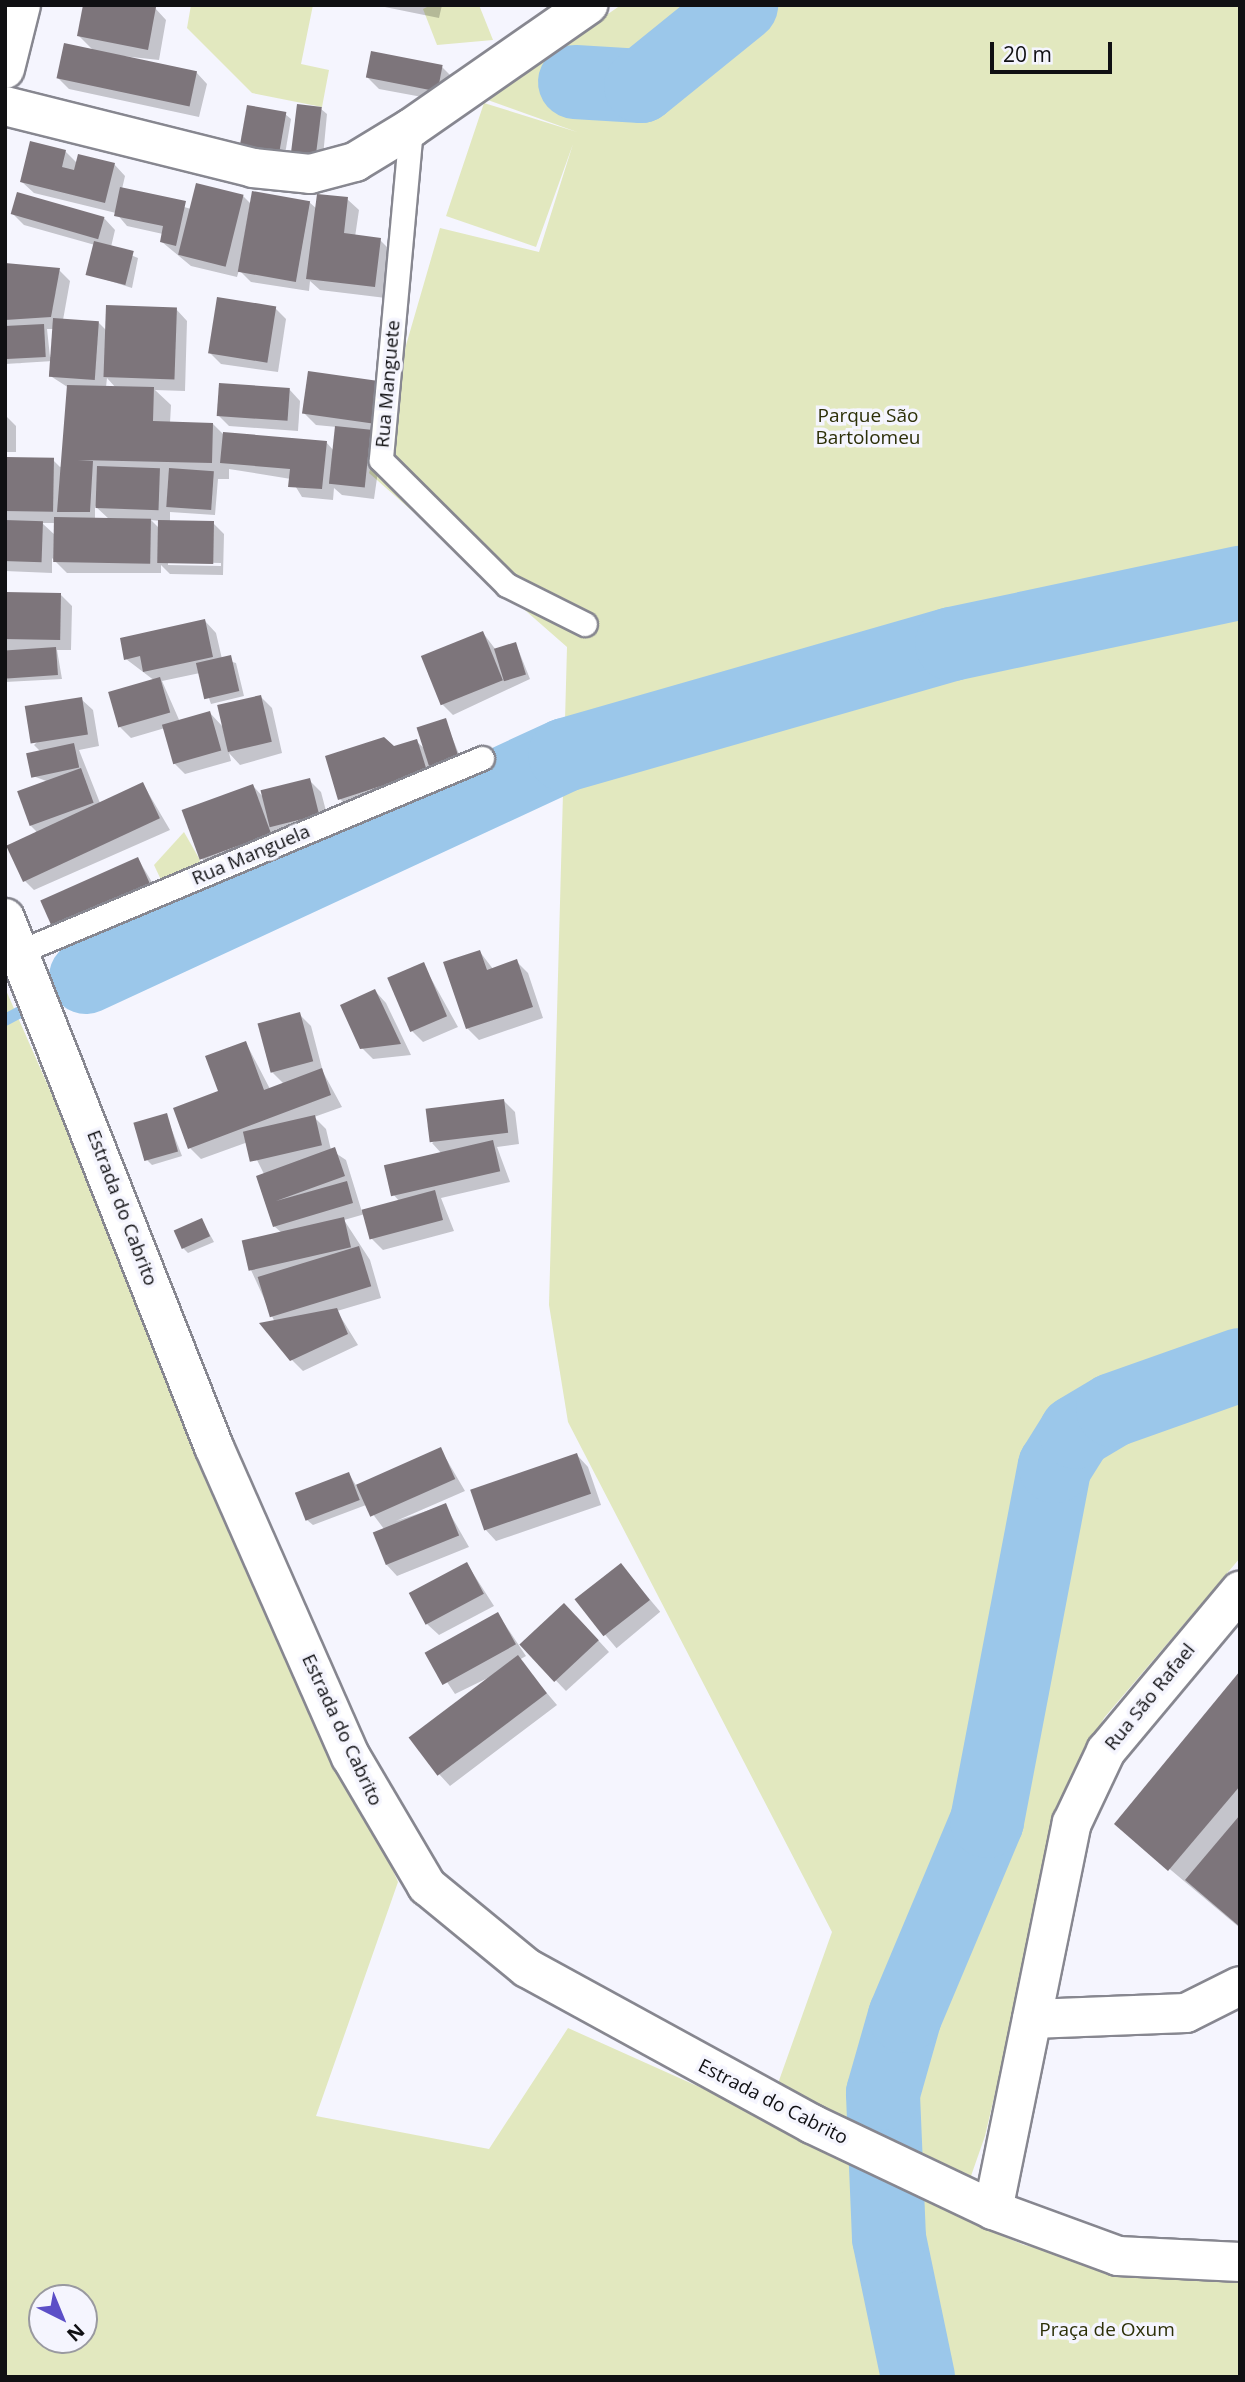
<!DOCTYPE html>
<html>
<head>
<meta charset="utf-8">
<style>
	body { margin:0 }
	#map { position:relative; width:1245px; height:2382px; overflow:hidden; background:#f5f5fe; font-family:"Open Sans",sans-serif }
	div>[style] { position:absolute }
	.green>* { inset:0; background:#e2e8bf }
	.shadow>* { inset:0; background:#0003; transform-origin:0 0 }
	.stream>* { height:12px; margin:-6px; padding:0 6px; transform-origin:6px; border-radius:6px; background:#9bc7ea }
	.river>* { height:74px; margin:-37px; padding:0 37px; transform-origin:37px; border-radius:37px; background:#9bc7ea }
	.building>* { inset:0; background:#7d757b; transform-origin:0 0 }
	.roads { filter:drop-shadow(2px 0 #878790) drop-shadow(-2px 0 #878790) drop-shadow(0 2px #878790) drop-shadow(0 -2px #878790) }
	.service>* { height:23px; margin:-11.5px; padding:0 11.5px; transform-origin:11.5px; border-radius:11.5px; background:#fff }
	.minor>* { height:38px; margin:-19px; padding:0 19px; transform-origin:19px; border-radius:19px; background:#fff }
	.secondary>* { height:38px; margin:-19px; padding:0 19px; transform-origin:19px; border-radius:19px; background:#fff }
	span { translate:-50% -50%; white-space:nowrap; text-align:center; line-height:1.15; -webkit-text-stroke:7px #f5f5fe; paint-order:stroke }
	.street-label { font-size:19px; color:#101013 }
	.park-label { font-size:19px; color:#2d3008 }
	.frame { position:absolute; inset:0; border:7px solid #101013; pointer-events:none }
	.north { position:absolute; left:28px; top:2284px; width:70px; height:70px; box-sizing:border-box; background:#f5f5fe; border:2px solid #9999a0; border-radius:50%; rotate:137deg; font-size:19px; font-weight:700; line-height:28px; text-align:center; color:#101013 }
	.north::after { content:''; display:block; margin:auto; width:24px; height:32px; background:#5c4fc7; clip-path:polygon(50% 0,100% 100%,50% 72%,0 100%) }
	.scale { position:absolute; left:990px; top:42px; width:122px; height:32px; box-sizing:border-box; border:4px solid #101013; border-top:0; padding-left:9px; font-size:21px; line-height:24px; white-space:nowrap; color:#101013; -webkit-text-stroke:5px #f5f5fe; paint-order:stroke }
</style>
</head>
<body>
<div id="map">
	<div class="green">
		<i style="clip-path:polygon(191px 5px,313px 5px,301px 64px,329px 70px,322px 107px,252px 93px,187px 28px)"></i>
		<i style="clip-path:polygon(431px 5px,479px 5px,493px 40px,437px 45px,423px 9px)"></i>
		<i style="clip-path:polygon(evenodd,621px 5px,1240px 5px,1240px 1558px,1104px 1718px,1067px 1786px,985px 2136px,957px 2216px,1024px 2245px,1133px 2272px,1240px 2269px,1240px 2377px,5px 2377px,5px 988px,398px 1882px,316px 2116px,489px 2149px,568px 2028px,766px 2117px,832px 1932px,568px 1422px,549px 1305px,567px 647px,369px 473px,440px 228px,539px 252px,573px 144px,536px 247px,446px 216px,484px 103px,577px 132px,485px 99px,621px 5px,42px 2298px,84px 2298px,84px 2340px,42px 2340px,42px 2298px)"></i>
		<i style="clip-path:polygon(184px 832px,200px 860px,196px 873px,163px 884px,154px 865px)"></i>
	</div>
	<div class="shadow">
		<i style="clip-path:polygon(85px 5px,155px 8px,166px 20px,159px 60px,113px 55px,196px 72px,207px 84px,199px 117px,69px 89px,58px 78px,94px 51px,79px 36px)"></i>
		<i style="clip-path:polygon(375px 5px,442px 5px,439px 18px)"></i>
		<i style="clip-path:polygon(442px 67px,453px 78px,449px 102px,379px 89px,368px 78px)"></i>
		<i style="clip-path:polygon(321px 109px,327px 114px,322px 167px,299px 166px)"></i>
		<i style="clip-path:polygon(285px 114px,291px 119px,284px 160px,246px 154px)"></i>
		<i style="clip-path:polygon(65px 151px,78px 164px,114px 164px,125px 176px,122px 189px,191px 209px,243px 196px,251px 204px,309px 202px,317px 209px,347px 199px,359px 210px,355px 237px,380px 240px,391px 251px,386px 298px,320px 290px,310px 281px,309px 291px,251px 282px,239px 270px,237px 277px,191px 266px,162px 242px,163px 234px,127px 226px,116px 213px,34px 193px,22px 182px)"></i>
		<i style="clip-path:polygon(12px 213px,104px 218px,115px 230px,111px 247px,138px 258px,132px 288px,88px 274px,95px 245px,24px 225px)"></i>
		<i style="clip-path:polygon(evenodd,5px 265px,59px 270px,70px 281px,63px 320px,98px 322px,107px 331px,176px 309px,187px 321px,185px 391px,155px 390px,171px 405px,170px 423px,213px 424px,225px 436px,326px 442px,334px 451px,337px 427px,316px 425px,304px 413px,379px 382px,385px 434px,371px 432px,382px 443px,374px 499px,342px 495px,334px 488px,333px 500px,302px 497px,291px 479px,229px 469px,229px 479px,218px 479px,215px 515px,170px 512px,170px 522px,213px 523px,224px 534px,223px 575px,170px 574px,161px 565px,161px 573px,67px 573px,52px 558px,52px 573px,5px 571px,5px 458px,53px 460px,60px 467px,70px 462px,69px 388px,52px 377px,53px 361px,5px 364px,5px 265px,47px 329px,54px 329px,53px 357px,50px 357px,47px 329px,5px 265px,107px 378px,116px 388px,106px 387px,107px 378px,5px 265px,95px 506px,109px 519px,95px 519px,95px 506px,5px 265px,151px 520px,160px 521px,160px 529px,151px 520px,5px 265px,42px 523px,56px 523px,56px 536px,42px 523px,5px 265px,168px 562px,221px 563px,221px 566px,168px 565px,168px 562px)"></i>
		<i style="clip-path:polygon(275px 308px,286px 319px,278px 372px,221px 364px,209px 352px)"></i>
		<i style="clip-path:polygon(289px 389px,300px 401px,298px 431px,229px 426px,218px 415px)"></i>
		<i style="clip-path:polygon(5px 415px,16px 426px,16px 452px,5px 452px)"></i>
		<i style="clip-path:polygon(5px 593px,60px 594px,72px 606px,71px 650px,57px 650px,62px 679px,5px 682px)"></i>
		<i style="clip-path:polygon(205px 621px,216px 633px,222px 659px,236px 663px,244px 696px,211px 704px,200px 673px,162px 681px,180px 722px,210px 713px,223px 727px,261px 697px,272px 708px,282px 753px,240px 765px,229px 753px,231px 761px,185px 774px,174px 763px,165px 728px,131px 738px,119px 726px,155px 681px,126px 659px)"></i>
		<i style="clip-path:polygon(483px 633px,496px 650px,516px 644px,530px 679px,453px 715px,442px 704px)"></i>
		<i style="clip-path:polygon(81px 699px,93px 710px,99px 746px,79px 750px,100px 803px,143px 784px,170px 830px,34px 890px,23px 879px,36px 831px,31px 826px,49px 782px,33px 776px,41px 752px,34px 745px)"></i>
		<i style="clip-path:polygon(445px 720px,463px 764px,351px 810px,340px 799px,393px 748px,416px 741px,426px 750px)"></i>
		<i style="clip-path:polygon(309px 780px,321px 792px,330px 826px,284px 838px,277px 831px,282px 845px,213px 870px,202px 859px,253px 786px,264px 798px)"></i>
		<i style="clip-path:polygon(138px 859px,161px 897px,65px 939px)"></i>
		<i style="clip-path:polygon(480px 952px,493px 969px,516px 961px,528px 973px,543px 1018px,479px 1040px,467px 1028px)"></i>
		<i style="clip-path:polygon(423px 964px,458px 1027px,423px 1042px,412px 1031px)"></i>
		<i style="clip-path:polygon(375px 991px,386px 1003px,411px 1055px,373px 1059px,362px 1048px)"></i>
		<i style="clip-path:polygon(299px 1014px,311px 1026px,323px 1072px,342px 1107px,314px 1117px,326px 1129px,331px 1150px,346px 1160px,362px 1212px,400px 1202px,393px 1194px,442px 1154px,432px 1143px,503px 1100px,515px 1112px,519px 1144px,497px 1147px,510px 1182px,441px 1198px,454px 1231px,383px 1250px,372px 1239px,365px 1214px,344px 1220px,370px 1260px,381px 1298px,337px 1311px,358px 1345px,303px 1371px,292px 1360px,251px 1270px,282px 1233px,274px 1226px,264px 1174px,248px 1142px,201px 1159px,190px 1148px,246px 1043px,270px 1089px,284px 1084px,272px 1072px)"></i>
		<i style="clip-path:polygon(166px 1115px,182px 1156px,152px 1165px,147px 1160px)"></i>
		<i style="clip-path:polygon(202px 1220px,214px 1242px,188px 1253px,183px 1248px)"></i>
		<i style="clip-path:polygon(441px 1450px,465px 1491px,396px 1521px,445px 1505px,469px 1547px,397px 1576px,386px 1564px,384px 1529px,366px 1505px,313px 1525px,307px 1520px,349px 1474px,357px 1487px)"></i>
		<i style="clip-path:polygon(577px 1455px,588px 1467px,601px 1505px,496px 1541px,485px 1529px)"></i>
		<i style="clip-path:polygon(467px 1564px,494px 1606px,439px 1635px,427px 1624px)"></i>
		<i style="left:621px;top:1565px;width:61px;height:57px;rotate:50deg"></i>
		<i style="clip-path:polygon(498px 1614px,526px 1656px,519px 1660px,557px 1705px,450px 1786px,439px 1774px,496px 1674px,455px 1694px,427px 1652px)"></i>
		<i style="clip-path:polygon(576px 1616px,609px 1652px,566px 1691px,522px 1645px)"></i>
		<i style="clip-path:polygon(1240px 1674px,1240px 1928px,1116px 1824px)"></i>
	</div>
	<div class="stream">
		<i style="left:5px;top:1020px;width:92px;rotate:-28deg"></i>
	</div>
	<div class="river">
		<i style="left:575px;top:82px;width:66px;rotate:3.5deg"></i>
		<i style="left:641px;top:86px;width:129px;rotate:-39deg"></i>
		<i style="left:86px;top:977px;width:528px;rotate:-24.87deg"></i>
		<i style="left:565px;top:755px;width:403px;rotate:-16deg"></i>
		<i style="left:952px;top:644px;width:294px;rotate:-12deg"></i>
		<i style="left:918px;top:2377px;width:142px;rotate:-101.8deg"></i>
		<i style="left:889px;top:2238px;width:145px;rotate:-92.4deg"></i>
		<i style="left:883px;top:2093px;width:80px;rotate:-74.1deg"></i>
		<i style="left:905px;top:2016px;width:212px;rotate:-67.2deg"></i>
		<i style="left:987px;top:1821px;width:361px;rotate:-79.2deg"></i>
		<i style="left:1055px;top:1466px;width:40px;rotate:-58deg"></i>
		<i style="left:1076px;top:1432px;width:43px;rotate:-30.7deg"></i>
		<i style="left:1113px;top:1410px;width:135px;rotate:-19.5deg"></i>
	</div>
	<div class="building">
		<i style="clip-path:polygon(83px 5px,156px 7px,148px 50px,77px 36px)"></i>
		<i style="left:64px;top:43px;width:136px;height:36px;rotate:12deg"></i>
		<i style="left:371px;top:51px;width:73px;height:27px;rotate:11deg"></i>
		<i style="left:297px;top:104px;width:25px;height:57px;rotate:7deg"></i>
		<i style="left:247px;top:105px;width:40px;height:45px;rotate:10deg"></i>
		<i style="clip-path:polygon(30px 141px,66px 150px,62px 167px,74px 170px,78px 154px,115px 163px,105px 203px,20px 182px)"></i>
		<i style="left:196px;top:183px;width:49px;height:74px;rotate:14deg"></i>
		<i style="clip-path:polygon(120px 187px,186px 201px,176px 246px,160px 242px,163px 226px,114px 216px)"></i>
		<i style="left:252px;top:191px;width:59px;height:82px;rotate:10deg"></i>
		<i style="left:17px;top:192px;width:91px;height:23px;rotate:16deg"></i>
		<i style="clip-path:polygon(317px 194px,348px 197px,344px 233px,381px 238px,375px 287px,306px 279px)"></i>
		<i style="left:94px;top:241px;width:41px;height:35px;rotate:14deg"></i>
		<i style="clip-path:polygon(5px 263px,60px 268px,51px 317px,5px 320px)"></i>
		<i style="left:217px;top:297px;width:60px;height:57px;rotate:9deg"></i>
		<i style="left:106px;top:305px;width:71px;height:72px;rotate:2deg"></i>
		<i style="left:53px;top:318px;width:46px;height:59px;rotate:4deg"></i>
		<i style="left:44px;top:324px;width:33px;height:39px;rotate:87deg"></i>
		<i style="left:308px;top:371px;width:73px;height:43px;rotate:8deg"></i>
		<i style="left:219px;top:383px;width:71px;height:33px;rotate:4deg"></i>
		<i style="clip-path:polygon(67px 385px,154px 387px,153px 421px,213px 423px,212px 463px,78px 460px,93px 461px,90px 512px,57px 512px)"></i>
		<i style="left:335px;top:426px;width:36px;height:58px;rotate:6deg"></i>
		<i style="clip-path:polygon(223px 432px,327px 441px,322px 489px,288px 487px,290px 469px,220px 463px)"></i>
		<i style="left:5px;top:457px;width:49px;height:54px;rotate:1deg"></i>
		<i style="left:97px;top:466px;width:63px;height:42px;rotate:2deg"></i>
		<i style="left:169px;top:468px;width:45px;height:39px;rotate:4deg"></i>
		<i style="left:54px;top:517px;width:97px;height:45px;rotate:1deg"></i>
		<i style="left:5px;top:520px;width:38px;height:41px;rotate:2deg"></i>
		<i style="left:158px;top:520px;width:56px;height:43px;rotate:1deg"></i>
		<i style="left:5px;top:592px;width:56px;height:47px;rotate:1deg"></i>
		<i style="clip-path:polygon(205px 619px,213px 657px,143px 672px,140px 656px,124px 660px,120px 638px)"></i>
		<i style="left:483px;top:631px;width:53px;height:67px;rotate:68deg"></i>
		<i style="left:516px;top:642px;width:34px;height:23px;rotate:73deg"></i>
		<i style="left:56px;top:647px;width:28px;height:51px;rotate:86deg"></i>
		<i style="left:231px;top:655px;width:37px;height:36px;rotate:77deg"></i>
		<i style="left:160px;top:677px;width:37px;height:54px;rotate:74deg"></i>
		<i style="left:261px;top:695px;width:48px;height:45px;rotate:77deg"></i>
		<i style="left:82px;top:697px;width:38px;height:58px;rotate:81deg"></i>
		<i style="left:210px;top:711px;width:41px;height:50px;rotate:74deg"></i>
		<i style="left:446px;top:718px;width:43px;height:31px;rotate:72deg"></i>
		<i style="clip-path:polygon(384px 737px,394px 746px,417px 739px,427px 771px,338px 800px,325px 756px)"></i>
		<i style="left:74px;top:743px;width:25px;height:49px;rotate:78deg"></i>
		<i style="left:81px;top:768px;width:37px;height:68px;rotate:70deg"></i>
		<i style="left:310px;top:778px;width:38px;height:51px;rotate:76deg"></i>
		<i style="left:143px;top:782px;width:40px;height:151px;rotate:65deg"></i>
		<i style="left:253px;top:784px;width:53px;height:76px;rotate:70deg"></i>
		<i style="left:138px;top:857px;width:32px;height:107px;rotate:66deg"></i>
		<i style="clip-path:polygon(480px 950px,487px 970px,517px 959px,533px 1007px,466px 1029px,443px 962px)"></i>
		<i style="left:424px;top:962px;width:59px;height:40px;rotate:67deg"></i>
		<i style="clip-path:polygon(375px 989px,401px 1044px,360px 1049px,340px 1005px)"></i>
		<i style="left:300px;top:1012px;width:51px;height:44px;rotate:75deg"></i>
		<i style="clip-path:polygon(246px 1041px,264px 1090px,322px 1068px,331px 1095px,188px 1149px,173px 1108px,218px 1091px,205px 1056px)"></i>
		<i style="left:504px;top:1099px;width:34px;height:79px;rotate:83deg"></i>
		<i style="left:167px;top:1113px;width:40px;height:35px;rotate:74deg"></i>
		<i style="left:315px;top:1115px;width:31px;height:74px;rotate:77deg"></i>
		<i style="left:493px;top:1140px;width:32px;height:112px;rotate:77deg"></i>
		<i style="clip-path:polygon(335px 1147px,345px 1176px,276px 1201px,347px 1181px,353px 1203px,273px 1227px,256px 1176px)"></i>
		<i style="left:435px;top:1190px;width:31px;height:76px;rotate:75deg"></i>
		<i style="left:344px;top:1217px;width:31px;height:105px;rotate:77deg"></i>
		<i style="left:202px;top:1218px;width:20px;height:31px;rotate:66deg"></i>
		<i style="left:359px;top:1246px;width:42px;height:106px;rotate:73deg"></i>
		<i style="clip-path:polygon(337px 1308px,348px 1334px,290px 1361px,259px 1323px)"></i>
		<i style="left:441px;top:1447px;width:35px;height:93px;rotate:66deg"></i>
		<i style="left:577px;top:1453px;width:43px;height:113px;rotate:71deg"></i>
		<i style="left:349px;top:1472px;width:30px;height:58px;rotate:69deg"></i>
		<i style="left:446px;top:1503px;width:35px;height:79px;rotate:68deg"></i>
		<i style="left:467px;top:1562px;width:36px;height:66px;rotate:62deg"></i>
		<i style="left:621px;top:1563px;width:47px;height:59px;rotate:52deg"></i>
		<i style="left:564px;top:1603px;width:51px;height:61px;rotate:47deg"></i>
		<i style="left:498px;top:1612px;width:37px;height:84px;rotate:61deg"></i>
		<i style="left:518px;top:1655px;width:48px;height:137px;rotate:53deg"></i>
		<i style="clip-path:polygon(1240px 1671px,1240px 1786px,1168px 1871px,1114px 1824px)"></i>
		<i style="clip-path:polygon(1240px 1815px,1240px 1927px,1185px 1880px)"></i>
	</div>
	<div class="roads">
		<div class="service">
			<i style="left:411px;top:128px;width:333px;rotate:95.2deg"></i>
			<i style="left:381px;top:460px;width:177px;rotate:44.8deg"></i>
			<i style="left:507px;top:585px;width:87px;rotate:26.6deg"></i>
			<i style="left:19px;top:952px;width:502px;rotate:-22.73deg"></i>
		</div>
		<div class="minor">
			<i style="left:5px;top:106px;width:256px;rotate:14deg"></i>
			<i style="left:253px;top:168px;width:57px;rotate:6deg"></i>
			<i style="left:310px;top:174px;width:47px;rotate:-14.9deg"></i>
			<i style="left:355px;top:162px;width:66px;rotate:-31.3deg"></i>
			<i style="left:411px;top:128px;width:216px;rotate:-34.8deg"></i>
			<i style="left:5px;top:918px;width:569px;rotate:68.44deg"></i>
			<i style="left:214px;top:1447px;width:339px;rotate:66.2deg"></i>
			<i style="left:351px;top:1757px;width:150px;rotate:59.5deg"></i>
			<i style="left:427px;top:1886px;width:129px;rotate:39.4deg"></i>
			<i style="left:527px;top:1968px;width:325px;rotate:28.7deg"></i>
			<i style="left:812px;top:2124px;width:200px;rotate:25.4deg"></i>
			<i style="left:993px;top:2210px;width:133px;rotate:20.2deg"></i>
			<i style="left:1118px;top:2256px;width:122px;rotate:2.8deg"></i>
			<i style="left:1032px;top:2019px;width:154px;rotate:-2.2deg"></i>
			<i style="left:1186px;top:2013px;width:60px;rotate:-26.6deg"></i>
			<i style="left:993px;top:2210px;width:395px;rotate:-78.5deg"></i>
			<i style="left:1072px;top:1823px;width:80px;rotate:-64.7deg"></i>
			<i style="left:1106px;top:1751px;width:209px;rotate:-50.1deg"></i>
		</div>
		<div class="secondary">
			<i style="left:5px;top:69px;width:66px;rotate:-76deg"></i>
		</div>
	</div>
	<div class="street-label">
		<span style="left:388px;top:384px;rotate:-85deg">Rua Manguete</span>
		<span style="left:251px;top:855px;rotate:-23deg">Rua Manguela</span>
		<span style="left:122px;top:1208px;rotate:69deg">Estrada do Cabrito</span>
		<span style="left:1150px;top:1697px;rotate:-51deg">Rua São Rafael</span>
		<span style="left:342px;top:1730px;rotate:65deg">Estrada do Cabrito</span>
		<span style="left:773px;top:2102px;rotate:27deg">Estrada do Cabrito</span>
	</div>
	<div class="park-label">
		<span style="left:868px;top:427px">Parque São<br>Bartolomeu</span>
		<span style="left:1107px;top:2330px">Praça de Oxum</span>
	</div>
	<div class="frame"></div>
	<div class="north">N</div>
	<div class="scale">20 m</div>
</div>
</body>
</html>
